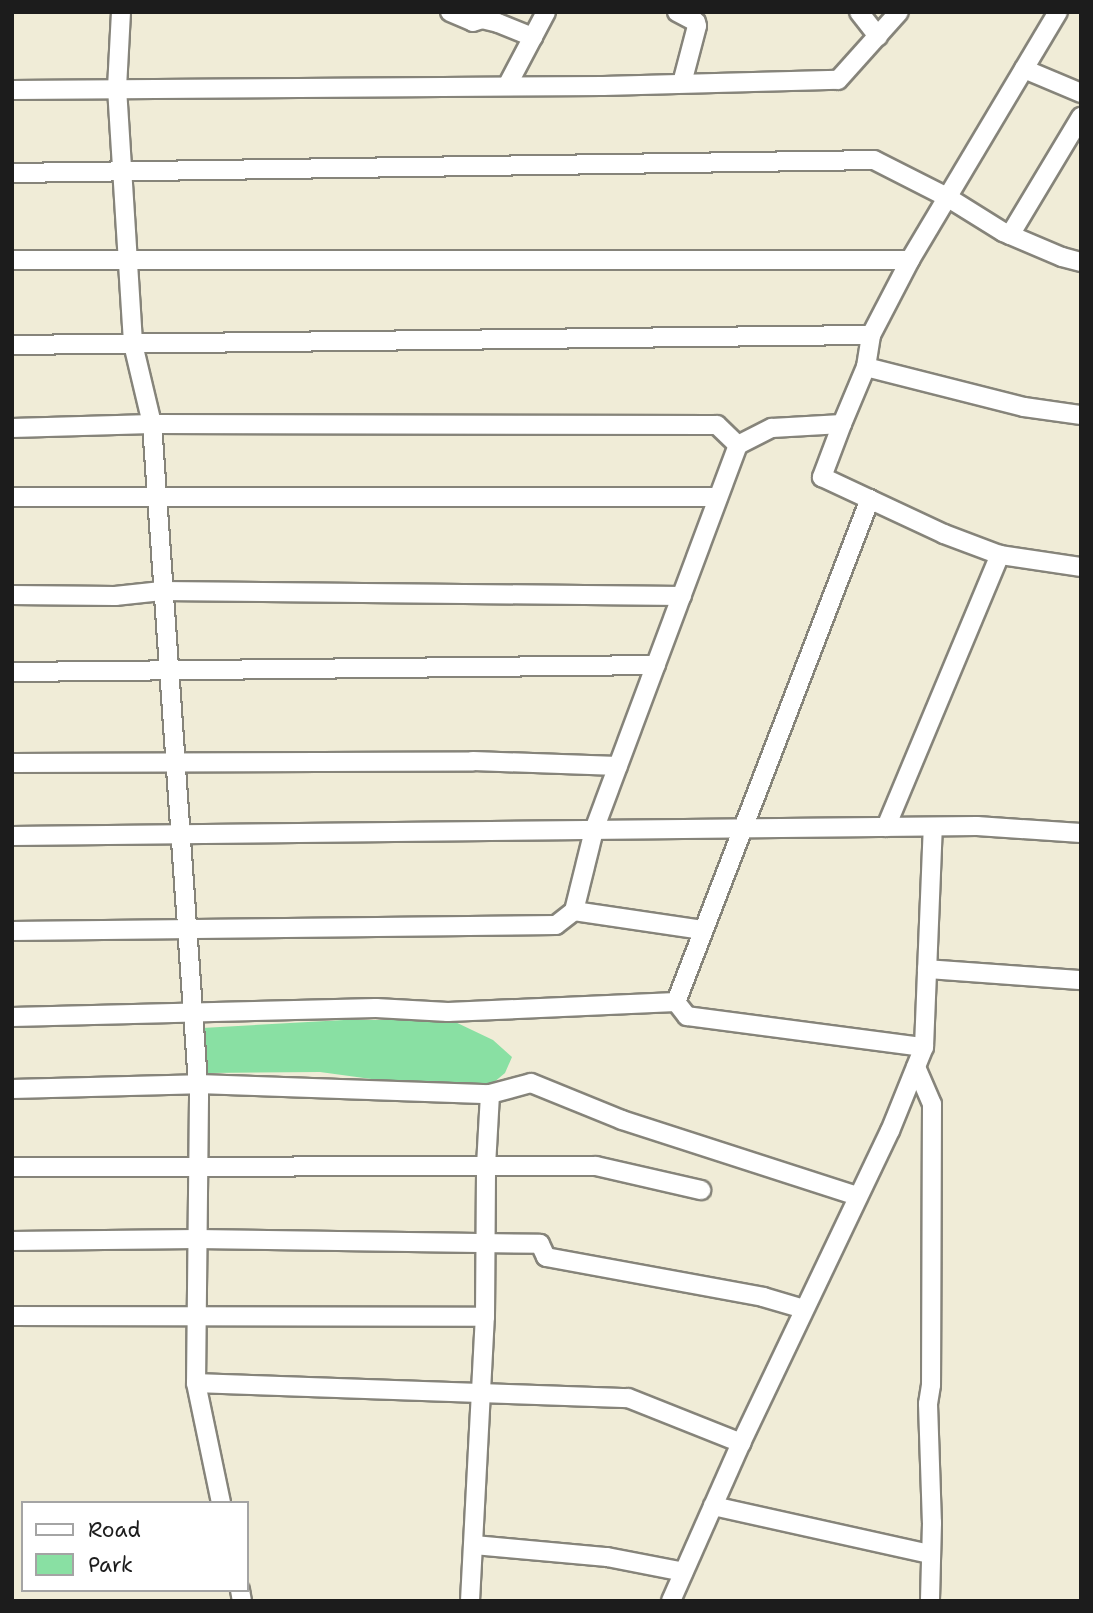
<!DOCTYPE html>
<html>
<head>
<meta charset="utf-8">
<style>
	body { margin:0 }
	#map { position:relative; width:1093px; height:1613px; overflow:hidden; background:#f0ecd7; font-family:"Shantell Sans",sans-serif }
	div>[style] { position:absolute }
	.green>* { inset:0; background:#89e0a3 }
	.roads { filter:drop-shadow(2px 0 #86847a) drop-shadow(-2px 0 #86847a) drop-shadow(0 2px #86847a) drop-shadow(0 -2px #86847a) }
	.minor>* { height:18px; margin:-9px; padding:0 9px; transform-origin:9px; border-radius:9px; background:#fff }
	span { translate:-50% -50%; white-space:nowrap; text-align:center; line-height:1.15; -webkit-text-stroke:5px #fff; paint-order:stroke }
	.frame { position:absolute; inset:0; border:14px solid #1c1c1c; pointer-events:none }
	.legend { position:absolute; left:21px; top:1501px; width:228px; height:91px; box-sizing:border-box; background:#fff; border:2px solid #a4a4a4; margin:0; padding:9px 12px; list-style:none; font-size:21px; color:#1c1c1c }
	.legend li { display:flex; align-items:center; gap:14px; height:35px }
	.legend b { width:35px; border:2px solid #a4a4a4 }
</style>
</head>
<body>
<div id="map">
	<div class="green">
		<i style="clip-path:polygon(344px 1020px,451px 1020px,493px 1040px,512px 1057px,505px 1073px,493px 1083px,480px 1085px,386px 1081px,320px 1072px,208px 1073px,202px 1028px)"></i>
	</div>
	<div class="roads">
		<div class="minor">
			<i style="left:121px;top:12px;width:76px;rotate:93deg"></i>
			<i style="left:117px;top:88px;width:256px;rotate:86.4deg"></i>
			<i style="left:133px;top:344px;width:82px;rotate:76.6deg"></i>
			<i style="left:152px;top:424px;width:676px;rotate:86.01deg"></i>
			<i style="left:199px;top:1098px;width:285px;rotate:90.6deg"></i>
			<i style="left:196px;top:1383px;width:123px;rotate:78.2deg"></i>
			<i style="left:450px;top:12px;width:25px;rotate:23deg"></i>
			<i style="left:473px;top:22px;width:9px;rotate:-18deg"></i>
			<i style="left:482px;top:19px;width:16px;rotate:14deg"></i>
			<i style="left:498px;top:23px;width:38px;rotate:22deg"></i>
			<i style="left:677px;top:12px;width:21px;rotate:28deg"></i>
			<i style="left:696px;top:22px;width:4px;rotate:76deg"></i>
			<i style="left:697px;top:26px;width:59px;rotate:104.7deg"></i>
			<i style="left:859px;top:12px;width:31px;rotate:52deg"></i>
			<i style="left:1024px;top:69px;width:62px;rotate:22.8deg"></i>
			<i style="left:507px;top:86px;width:84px;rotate:-62.2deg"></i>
			<i style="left:12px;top:90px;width:591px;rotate:-0.39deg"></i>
			<i style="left:603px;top:86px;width:235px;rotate:-1.5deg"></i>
			<i style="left:838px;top:80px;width:91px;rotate:-48.1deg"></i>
			<i style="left:12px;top:173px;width:862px;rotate:-0.86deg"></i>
			<i style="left:874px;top:160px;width:82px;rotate:26.9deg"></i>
			<i style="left:947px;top:197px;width:66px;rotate:32deg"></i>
			<i style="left:1003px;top:232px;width:64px;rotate:23deg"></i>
			<i style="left:1062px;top:257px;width:20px;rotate:15deg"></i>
			<i style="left:1010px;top:235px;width:138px;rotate:-59deg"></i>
			<i style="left:12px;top:260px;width:898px"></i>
			<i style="left:12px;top:345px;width:859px;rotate:-0.67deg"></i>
			<i style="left:866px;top:367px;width:163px;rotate:14.2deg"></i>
			<i style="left:1024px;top:407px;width:58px;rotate:8deg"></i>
			<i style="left:842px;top:424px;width:57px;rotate:110.7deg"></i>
			<i style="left:822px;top:477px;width:135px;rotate:25deg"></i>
			<i style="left:944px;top:534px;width:60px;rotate:20.6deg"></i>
			<i style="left:1000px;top:555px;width:82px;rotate:8.4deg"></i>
			<i style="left:12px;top:428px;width:140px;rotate:-1.6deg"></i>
			<i style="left:152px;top:424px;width:565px;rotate:0.1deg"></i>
			<i style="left:717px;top:425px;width:29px;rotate:44deg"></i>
			<i style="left:12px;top:497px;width:706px"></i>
			<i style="left:12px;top:595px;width:103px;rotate:0.6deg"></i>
			<i style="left:115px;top:596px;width:47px;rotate:-6.1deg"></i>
			<i style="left:162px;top:591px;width:520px;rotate:0.55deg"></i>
			<i style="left:12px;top:672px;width:644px;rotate:-0.62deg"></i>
			<i style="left:12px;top:763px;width:461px;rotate:-0.2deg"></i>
			<i style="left:473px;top:761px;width:145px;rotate:2deg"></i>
			<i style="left:886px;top:827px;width:295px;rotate:-67.3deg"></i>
			<i style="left:12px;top:836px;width:965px;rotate:-0.59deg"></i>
			<i style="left:977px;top:826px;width:104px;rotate:3.9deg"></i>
			<i style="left:574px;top:911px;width:83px;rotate:-76.1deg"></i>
			<i style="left:594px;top:830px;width:411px;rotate:-69.5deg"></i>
			<i style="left:738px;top:445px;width:38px;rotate:-27deg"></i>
			<i style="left:772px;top:428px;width:70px;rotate:-3.3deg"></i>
			<i style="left:842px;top:424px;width:62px;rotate:-67.2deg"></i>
			<i style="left:866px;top:367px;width:32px;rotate:-81deg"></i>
			<i style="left:871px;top:335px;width:85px;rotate:-62.5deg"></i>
			<i style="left:910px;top:260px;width:289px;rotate:-59.2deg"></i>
			<i style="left:12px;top:931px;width:544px;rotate:-0.63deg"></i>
			<i style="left:556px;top:925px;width:23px;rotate:-38deg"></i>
			<i style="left:574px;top:911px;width:130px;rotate:8.4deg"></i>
			<i style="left:927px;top:969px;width:154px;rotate:4.1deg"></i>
			<i style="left:676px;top:1002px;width:539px;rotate:-68.91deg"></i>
			<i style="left:12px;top:1017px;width:364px;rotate:-1.4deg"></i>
			<i style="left:376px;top:1008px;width:72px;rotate:3.2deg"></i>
			<i style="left:448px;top:1012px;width:228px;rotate:-2.5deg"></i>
			<i style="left:676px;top:1002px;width:18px;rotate:52deg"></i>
			<i style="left:687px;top:1016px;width:239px;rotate:7.5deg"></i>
			<i style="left:916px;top:1067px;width:40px;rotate:66.6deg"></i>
			<i style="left:932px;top:1104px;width:281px;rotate:90.2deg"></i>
			<i style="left:931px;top:1385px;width:19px;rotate:99deg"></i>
			<i style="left:928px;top:1404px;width:119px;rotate:88.1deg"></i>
			<i style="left:932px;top:1523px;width:78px;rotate:91.5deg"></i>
			<i style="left:12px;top:1089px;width:186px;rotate:-1.5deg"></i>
			<i style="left:198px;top:1084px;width:292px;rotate:2deg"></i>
			<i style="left:490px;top:1094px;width:42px;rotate:-15deg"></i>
			<i style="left:531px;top:1083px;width:98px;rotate:22.1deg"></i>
			<i style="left:622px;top:1120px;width:248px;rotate:17.9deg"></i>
			<i style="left:12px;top:1167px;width:584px;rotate:-0.1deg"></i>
			<i style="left:596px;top:1166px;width:108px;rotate:12.9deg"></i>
			<i style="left:12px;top:1241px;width:185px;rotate:-0.6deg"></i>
			<i style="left:197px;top:1239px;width:343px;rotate:0.8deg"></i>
			<i style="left:540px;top:1244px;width:14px;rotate:65deg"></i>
			<i style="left:546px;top:1257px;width:221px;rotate:10.4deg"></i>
			<i style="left:763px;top:1297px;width:43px;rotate:16.3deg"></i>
			<i style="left:12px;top:1316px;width:473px;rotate:0.1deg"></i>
			<i style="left:196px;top:1383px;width:432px;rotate:2deg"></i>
			<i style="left:628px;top:1398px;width:122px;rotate:21.7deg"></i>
			<i style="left:713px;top:1506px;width:222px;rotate:12.5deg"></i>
			<i style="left:474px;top:1545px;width:134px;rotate:5.2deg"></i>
			<i style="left:607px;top:1557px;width:78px;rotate:11deg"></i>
			<i style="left:240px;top:1590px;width:11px;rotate:80deg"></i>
			<i style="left:470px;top:1601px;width:284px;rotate:-87deg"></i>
			<i style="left:485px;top:1317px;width:151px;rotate:-89.6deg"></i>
			<i style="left:486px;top:1166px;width:72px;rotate:-86.8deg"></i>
			<i style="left:671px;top:1601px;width:173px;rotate:-66.1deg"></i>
			<i style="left:741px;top:1443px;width:346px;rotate:-64.5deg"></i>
			<i style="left:890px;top:1131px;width:91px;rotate:-68deg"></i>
			<i style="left:924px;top:1047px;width:220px;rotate:-87.7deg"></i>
		</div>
	</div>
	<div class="frame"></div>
	<ul class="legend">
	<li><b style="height:9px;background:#fff"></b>Road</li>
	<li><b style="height:19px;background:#89e0a3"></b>Park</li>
	</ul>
</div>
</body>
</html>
